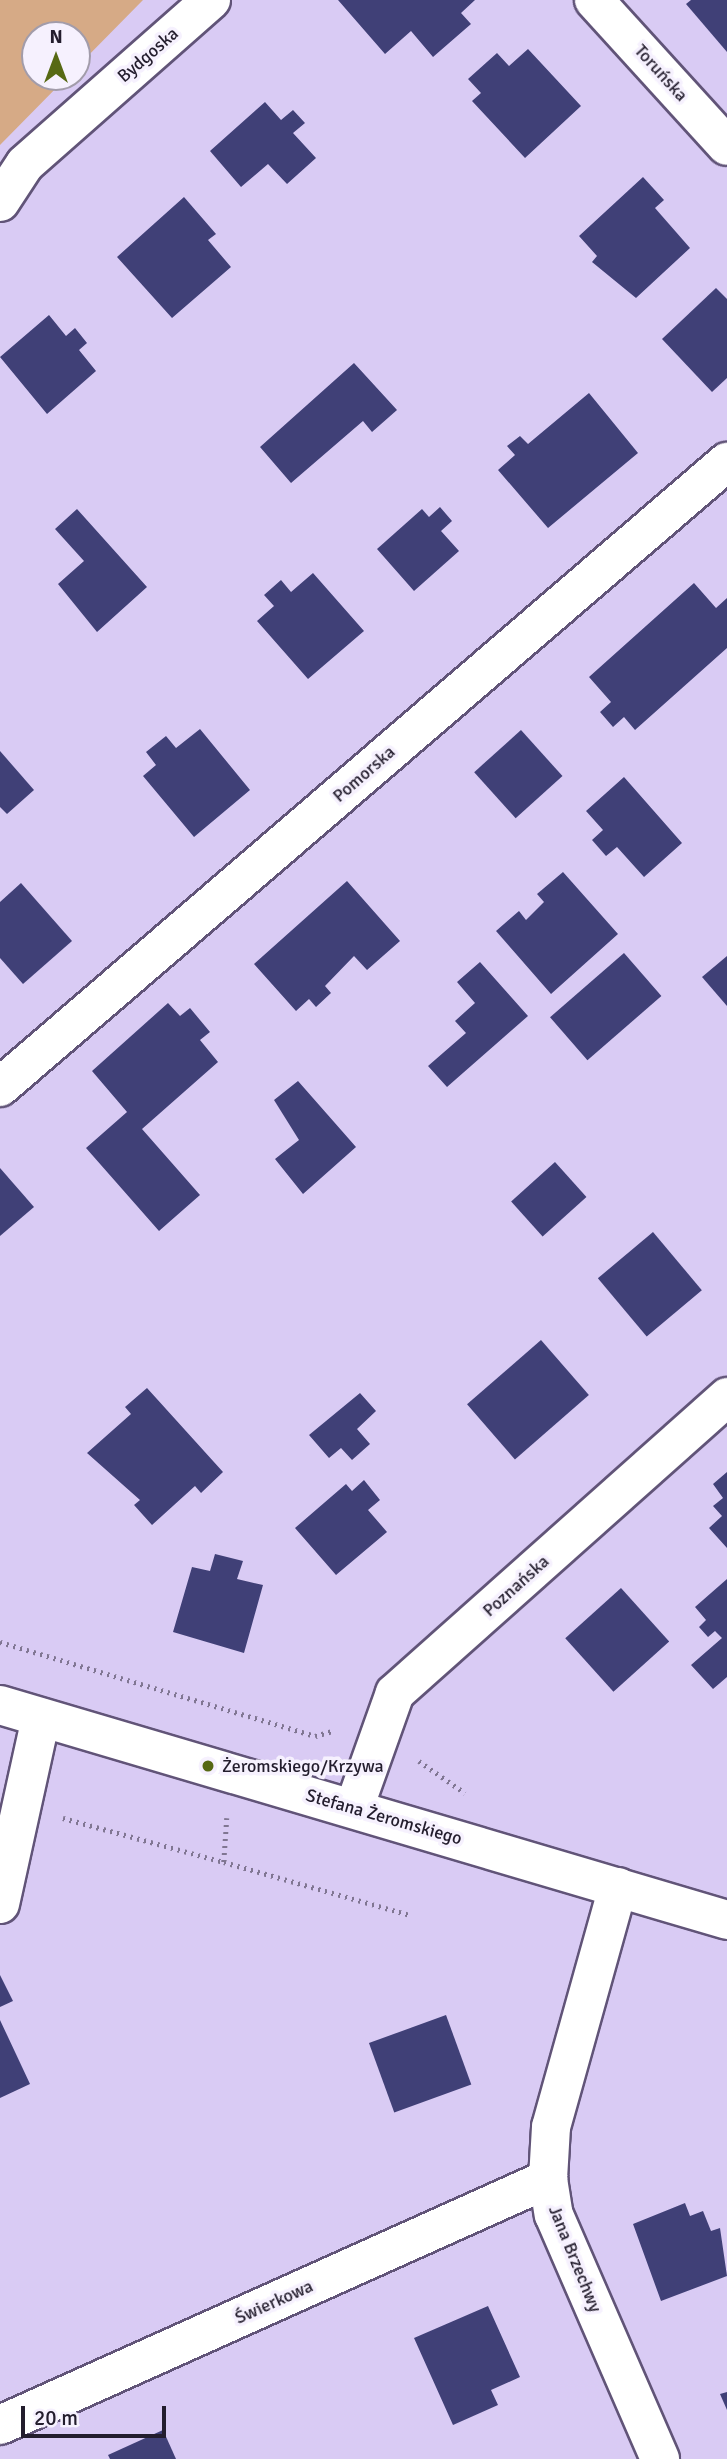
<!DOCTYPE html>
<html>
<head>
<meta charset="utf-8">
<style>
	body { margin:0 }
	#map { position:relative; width:727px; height:2459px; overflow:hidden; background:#d9cbf4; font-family:Signika,sans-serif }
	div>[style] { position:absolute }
	.green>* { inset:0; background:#d6aa86 }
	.building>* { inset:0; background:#404077; transform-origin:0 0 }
	.path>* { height:4.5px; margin-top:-2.25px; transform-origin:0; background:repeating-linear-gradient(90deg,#807692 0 2px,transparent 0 7px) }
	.roads { filter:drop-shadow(2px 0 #615478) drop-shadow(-2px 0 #615478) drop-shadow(0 2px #615478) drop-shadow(0 -2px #615478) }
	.minor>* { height:38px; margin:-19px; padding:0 19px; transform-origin:19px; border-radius:19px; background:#fff }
	.dots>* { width:19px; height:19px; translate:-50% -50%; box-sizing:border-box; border:4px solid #f6f1fe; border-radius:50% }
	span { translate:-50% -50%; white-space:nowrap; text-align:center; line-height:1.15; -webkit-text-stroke:7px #f6f1fe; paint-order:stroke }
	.street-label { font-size:18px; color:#231d2d }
	.poi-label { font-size:18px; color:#231d2d }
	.left { translate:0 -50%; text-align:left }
	.north { position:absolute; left:21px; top:21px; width:70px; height:70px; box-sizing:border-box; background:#f6f1fe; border:2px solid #a29caa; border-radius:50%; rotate:0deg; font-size:19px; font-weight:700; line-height:28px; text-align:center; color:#231d2d }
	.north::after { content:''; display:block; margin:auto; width:24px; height:32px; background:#576914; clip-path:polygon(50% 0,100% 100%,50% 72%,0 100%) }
	.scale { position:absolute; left:21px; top:2406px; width:145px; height:32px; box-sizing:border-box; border:4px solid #231d2d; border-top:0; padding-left:9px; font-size:21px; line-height:24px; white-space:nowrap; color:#231d2d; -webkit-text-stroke:5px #f6f1fe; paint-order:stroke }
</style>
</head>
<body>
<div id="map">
	<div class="green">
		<i style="clip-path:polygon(0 0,143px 0,77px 67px,77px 35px,35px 35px,35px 77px,67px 77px,0 145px)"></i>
	</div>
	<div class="building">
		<i style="clip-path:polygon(338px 0,475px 0,461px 13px,471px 24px,433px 57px,411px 31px,385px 54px)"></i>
		<i style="clip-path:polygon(691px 0,727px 0,727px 52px,686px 4px)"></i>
		<i style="clip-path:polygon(528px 49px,581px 106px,525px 158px,472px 101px,481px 93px,468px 79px,497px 53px,509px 66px)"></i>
		<i style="clip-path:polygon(265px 102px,281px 120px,293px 110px,305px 123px,293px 133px,316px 158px,287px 184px,268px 164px,241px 187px,210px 151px)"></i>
		<i style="clip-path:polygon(643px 177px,664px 200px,655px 208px,690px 248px,636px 298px,592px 262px,597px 256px,579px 236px)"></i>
		<i style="clip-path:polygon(184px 197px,216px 234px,208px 240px,231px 267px,172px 318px,117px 257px)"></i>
		<i style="clip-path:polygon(716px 288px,727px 299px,727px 378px,712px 392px,662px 339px)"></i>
		<i style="clip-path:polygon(49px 315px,66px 336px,75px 328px,87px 343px,79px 350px,96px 371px,47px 414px,0 357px)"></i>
		<i style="clip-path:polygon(354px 363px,397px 410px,372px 432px,363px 421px,291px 483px,260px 447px)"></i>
		<i style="clip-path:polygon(589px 393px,638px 453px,548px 528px,498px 470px,515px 455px,507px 446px,520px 436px,528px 444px)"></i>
		<i style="clip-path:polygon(440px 507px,452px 521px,441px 531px,459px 551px,414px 591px,377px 549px,422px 509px,429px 517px)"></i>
		<i style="clip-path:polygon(77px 509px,147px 587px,97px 632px,58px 584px,84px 561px,55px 529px)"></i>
		<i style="clip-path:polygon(313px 573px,364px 631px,308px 679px,257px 621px,274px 606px,264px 595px,281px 580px,291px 592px)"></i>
		<i style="clip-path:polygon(694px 583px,716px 608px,727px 598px,727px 648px,635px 730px,624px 717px,613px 727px,600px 712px,611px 702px,589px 677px)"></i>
		<i style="clip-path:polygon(200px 729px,250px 790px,194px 837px,143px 776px,156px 765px,146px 752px,166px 736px,176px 748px)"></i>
		<i style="left:521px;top:730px;width:62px;height:63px;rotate:48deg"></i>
		<i style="clip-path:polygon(0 751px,34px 790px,7px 814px,0 807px)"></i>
		<i style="clip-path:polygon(624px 777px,682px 843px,644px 877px,617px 847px,606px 856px,592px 840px,603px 830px,586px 811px)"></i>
		<i style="clip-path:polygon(563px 872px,618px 934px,551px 994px,496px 931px,519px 911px,526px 920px,544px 902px,537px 894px)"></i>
		<i style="clip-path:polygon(347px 881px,400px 941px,367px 970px,354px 956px,325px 986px,331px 993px,316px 1007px,309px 999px,296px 1011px,254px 964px)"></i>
		<i style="clip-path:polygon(21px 883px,72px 941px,23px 984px,0 958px,0 902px)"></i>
		<i style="left:624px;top:953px;width:57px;height:98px;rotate:49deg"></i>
		<i style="clip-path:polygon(727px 956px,727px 1006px,702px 977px)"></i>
		<i style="clip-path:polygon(480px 962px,528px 1016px,447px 1087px,428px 1066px,466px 1033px,455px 1021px,475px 1003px,457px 982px)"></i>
		<i style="clip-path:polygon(168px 1003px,180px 1016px,190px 1008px,210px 1032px,200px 1040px,218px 1062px,142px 1129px,200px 1195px,159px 1231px,86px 1148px,127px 1112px,92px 1071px)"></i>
		<i style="clip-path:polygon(298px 1081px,356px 1147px,303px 1194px,275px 1159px,299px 1140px,274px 1100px)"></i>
		<i style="left:555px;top:1162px;width:47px;height:59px;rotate:48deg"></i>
		<i style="clip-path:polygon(0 1168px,34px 1207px,0 1236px)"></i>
		<i style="left:653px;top:1232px;width:76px;height:72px;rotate:50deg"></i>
		<i style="left:541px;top:1340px;width:73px;height:98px;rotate:49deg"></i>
		<i style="clip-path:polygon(147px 1388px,223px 1472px,201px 1493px,195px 1486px,152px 1525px,134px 1505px,140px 1500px,87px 1453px,131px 1414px,125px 1407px)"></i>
		<i style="clip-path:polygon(360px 1393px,376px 1411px,357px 1429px,370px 1444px,352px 1460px,341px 1448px,329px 1458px,309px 1435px)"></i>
		<i style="clip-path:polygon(727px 1472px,727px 1548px,709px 1528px,722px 1516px,713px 1506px,723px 1498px,713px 1484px)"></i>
		<i style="clip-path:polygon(364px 1480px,380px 1500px,368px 1510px,387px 1532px,336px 1575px,295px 1528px,346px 1484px,352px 1491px)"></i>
		<i style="clip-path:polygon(215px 1554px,243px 1561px,237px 1579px,263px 1585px,244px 1653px,173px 1632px,192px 1567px,210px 1571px)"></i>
		<i style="clip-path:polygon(727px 1579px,727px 1677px,713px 1689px,691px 1665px,722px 1638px,715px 1631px,708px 1637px,699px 1627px,706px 1620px,695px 1607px)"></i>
		<i style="left:621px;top:1588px;width:72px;height:75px;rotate:48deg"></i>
		<i style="clip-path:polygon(0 1975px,13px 2001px,0 2007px)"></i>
		<i style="left:446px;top:2015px;width:74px;height:82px;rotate:70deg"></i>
		<i style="clip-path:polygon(0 2020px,30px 2084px,0 2098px)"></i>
		<i style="clip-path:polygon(685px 2203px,690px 2216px,703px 2211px,711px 2231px,720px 2228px,727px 2276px,661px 2301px,633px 2224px)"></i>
		<i style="clip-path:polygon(488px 2306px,520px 2377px,491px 2390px,498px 2405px,453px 2425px,414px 2338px)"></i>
		<i style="clip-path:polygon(727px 2392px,727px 2410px,720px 2394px)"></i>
		<i style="clip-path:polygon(163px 2430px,176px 2459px,110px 2459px,108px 2455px)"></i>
	</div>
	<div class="path">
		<i style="left:0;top:1642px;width:329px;rotate:16.6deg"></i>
		<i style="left:315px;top:1736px;width:19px;rotate:-16deg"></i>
		<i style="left:419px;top:1761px;width:56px;rotate:34.8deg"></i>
		<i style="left:63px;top:1818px;width:167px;rotate:15.3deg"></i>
		<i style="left:227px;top:1818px;width:44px;rotate:93.9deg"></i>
		<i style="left:224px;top:1862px;width:193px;rotate:15.9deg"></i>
	</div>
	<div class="roads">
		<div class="minor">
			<i style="left:594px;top:0;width:197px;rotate:47.7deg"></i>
			<i style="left:0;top:202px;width:45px;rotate:-56.7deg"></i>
			<i style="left:25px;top:164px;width:248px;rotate:-41.4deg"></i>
			<i style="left:0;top:1087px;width:959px;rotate:-40.69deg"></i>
			<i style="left:0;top:1705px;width:758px;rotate:16.47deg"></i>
			<i style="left:354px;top:1808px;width:122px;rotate:-70.4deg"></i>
			<i style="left:395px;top:1693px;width:445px;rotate:-41.7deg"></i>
			<i style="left:618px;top:1887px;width:249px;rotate:105.6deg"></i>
			<i style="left:551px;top:2127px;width:52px;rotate:93.3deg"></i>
			<i style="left:548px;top:2179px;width:36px;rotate:81deg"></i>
			<i style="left:554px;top:2215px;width:266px;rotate:66.5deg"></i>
			<i style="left:0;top:1904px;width:191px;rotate:-77.6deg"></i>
			<i style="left:0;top:2425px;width:601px;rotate:-24.18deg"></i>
		</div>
	</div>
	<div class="dots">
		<i style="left:208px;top:1766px;background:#576914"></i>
	</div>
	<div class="street-label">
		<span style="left:148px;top:55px;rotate:-41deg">Bydgoska</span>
		<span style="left:661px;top:73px;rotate:48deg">Toruńska</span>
		<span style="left:364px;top:774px;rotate:-41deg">Pomorska</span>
		<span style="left:516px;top:1586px;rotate:-42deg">Poznańska</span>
		<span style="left:384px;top:1817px;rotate:16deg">Stefana Żeromskiego</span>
		<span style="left:575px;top:2259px;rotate:68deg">Jana Brzechwy</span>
		<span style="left:274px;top:2302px;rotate:-24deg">Świerkowa</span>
	</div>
	<div class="poi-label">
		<span class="left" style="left:222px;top:1766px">Żeromskiego/Krzywa</span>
	</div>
	<div class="north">N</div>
	<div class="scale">20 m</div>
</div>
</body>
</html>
